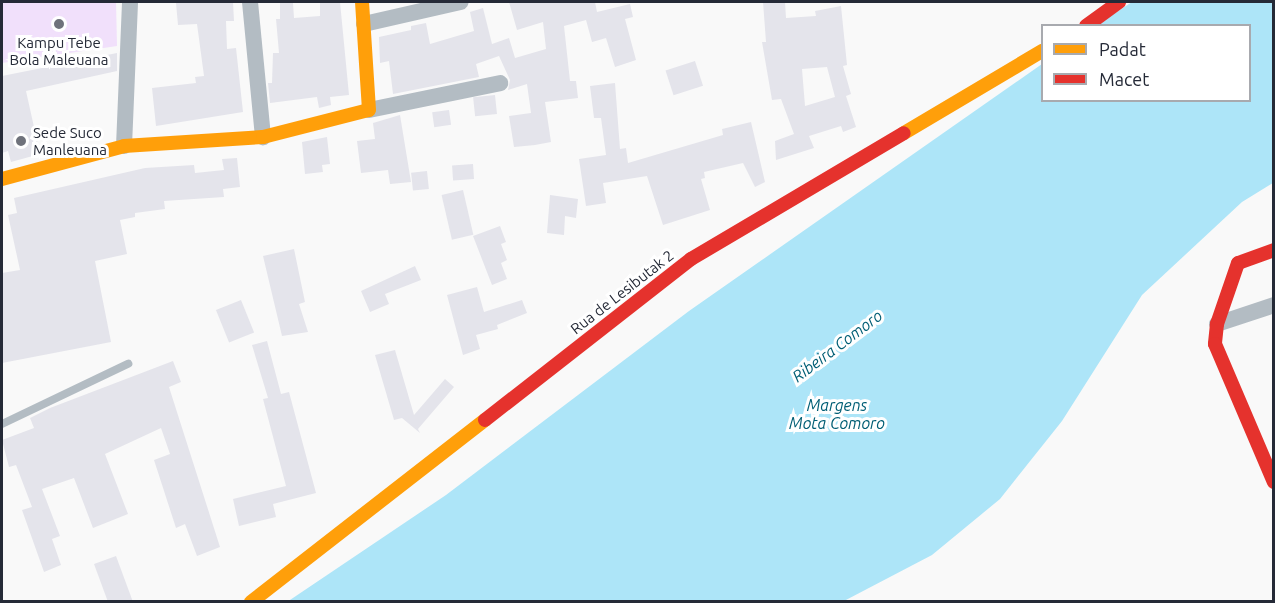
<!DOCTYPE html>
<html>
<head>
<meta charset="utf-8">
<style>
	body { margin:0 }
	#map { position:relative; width:1275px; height:603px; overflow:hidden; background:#f9f9f9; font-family:Ubuntu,sans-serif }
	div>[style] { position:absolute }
	.green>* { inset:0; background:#f1e0fb }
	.water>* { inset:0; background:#ade5f8 }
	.building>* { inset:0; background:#e4e4eb; transform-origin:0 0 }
	.lane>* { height:8px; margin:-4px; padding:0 4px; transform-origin:4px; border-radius:4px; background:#b3bcc3 }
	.street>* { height:16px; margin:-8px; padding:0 8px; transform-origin:8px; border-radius:8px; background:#b3bcc3 }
	.slow>* { height:14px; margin:-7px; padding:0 7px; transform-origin:7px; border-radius:7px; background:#ff9f0a }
	.jam>* { height:14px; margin:-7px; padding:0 7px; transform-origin:7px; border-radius:7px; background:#e5322d }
	.dots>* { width:16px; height:16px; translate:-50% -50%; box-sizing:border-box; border:3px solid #fff; border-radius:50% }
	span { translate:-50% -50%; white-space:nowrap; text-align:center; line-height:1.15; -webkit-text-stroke:6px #fff; paint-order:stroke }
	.poi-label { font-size:15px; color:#252a37 }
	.left { translate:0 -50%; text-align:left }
	.street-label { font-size:15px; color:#252a37 }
	.water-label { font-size:16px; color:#005e75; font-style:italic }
	.frame { position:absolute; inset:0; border:3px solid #252a37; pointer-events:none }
	.legend { position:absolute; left:1041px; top:24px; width:210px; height:78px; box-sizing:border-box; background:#fff; border:2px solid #a8aaaf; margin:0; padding:8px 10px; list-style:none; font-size:18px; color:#252a37 }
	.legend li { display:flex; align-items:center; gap:12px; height:30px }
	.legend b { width:30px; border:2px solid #a8aaaf }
</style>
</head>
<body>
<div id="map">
	<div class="green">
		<i style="clip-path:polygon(2px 2px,116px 2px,117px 46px,2px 63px)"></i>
	</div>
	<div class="water">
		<i style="clip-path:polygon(1132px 2px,1273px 2px,1273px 183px,1242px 202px,1142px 295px,1062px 421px,1000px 499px,932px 555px,844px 601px,287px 602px,446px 495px,689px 311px,1042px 64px,1042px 100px,1250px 100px,1250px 26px,1097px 25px)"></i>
	</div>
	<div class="building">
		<i style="clip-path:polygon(233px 2px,234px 21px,226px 21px,227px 49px,236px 48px,243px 112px,156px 126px,152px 88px,196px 83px,195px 77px,204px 76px,197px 24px,178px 25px,176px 3px)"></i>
		<i style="clip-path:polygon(320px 2px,340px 2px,349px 95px,330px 97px,331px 105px,319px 108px,317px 97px,270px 103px,268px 83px,272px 83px,273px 53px,279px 53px,276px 19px,280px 19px,280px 3px,293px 3px,294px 18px,320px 16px)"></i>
		<i style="clip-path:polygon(509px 2px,595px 2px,597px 12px,630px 4px,633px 17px,625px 19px,636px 60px,615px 67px,606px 38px,592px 42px,586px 20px,564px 26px,570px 81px,576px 81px,578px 98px,545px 102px,551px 142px,535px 145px,514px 147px,509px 116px,531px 113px,527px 84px,508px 90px,510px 80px,499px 56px,476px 64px,479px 77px,393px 94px,389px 61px,380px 63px,379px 37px,411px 30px,411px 26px,426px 23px,430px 44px,474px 31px,470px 12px,483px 8px,492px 44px,509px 38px,515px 58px,546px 49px,543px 22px,517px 30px)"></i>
		<i style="clip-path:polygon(evenodd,763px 2px,785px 2px,786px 18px,816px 16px,815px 11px,841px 6px,847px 65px,843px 66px,851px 94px,846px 96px,856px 127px,843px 132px,841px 126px,809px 136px,814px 148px,776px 160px,775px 141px,794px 134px,781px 99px,772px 100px,762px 42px,766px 42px,763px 2px,827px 67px,835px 97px,805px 106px,802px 69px,827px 67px)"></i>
		<i style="clip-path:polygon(117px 53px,117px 71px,26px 91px,40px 154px,11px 162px,8px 151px,2px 153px,2px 76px)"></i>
		<i style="left:695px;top:61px;width:26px;height:31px;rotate:72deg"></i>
		<i style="clip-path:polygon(615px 83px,620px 149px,626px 148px,628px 163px,723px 135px,722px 129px,751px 122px,765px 182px,755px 187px,743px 163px,704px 172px,705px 178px,701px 179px,710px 210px,663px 225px,647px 176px,603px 183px,606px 203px,586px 206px,579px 159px,606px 155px,601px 118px,594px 118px,590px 86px)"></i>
		<i style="left:495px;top:95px;width:19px;height:22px;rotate:84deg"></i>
		<i style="left:449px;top:110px;width:15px;height:17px;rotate:82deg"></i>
		<i style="clip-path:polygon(400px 115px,411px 182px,390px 184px,388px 170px,361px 173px,357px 141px,375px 139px,373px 123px)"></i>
		<i style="clip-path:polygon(327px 137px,330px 164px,322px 165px,323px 172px,305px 174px,302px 142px)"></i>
		<i style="clip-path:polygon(237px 158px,240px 187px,223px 189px,224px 197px,164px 201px,165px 209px,135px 213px,135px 217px,120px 220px,127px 254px,95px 261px,111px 342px,2px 363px,2px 273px,20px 270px,8px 215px,17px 213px,14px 198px,145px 168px,194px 165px,195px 173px,224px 170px,222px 159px)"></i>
		<i style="left:473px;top:164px;width:15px;height:21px;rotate:86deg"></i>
		<i style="left:427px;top:171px;width:18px;height:16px;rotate:84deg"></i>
		<i style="left:463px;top:190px;width:46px;height:22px;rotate:77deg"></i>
		<i style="clip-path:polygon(550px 195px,578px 199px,576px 218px,565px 216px,564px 235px,547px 233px)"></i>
		<i style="clip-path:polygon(500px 226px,506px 242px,501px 244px,507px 260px,501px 263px,507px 279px,492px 285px,473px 236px)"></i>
		<i style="clip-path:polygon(294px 249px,305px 302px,299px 304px,308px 332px,282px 336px,263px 256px)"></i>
		<i style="clip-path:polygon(415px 266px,421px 280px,385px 294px,389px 304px,370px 312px,361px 291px)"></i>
		<i style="clip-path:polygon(477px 287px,484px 312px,522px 300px,527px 313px,497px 325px,498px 329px,476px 335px,480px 349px,463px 355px,447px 295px)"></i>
		<i style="left:241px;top:300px;width:35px;height:27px;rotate:68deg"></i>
		<i style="clip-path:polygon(267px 341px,281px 394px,289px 392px,316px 493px,273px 504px,276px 517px,239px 526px,233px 499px,286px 486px,263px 399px,268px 398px,252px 345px)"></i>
		<i style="clip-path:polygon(395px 350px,414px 415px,445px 379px,454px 387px,418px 429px,420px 433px,402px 418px,394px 420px,375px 355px)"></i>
		<i style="clip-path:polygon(173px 361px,181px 382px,169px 387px,220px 547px,197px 556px,185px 524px,176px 528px,154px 460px,170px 454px,161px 428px,105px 454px,128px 514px,93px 528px,74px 478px,42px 489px,60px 536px,52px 539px,61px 565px,44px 572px,22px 510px,32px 507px,16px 465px,9px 467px,2px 440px,34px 428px,30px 418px,50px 408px)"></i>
		<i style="clip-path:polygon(116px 556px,133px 602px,108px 602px,94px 564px)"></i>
	</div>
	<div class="lane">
		<i style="left:2px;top:424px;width:140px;rotate:-25.5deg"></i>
	</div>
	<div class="street">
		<i style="left:250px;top:2px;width:136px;rotate:84.5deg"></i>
		<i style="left:364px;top:24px;width:99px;rotate:-12.8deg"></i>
		<i style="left:369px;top:110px;width:134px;rotate:-11.6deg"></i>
		<i style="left:124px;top:146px;width:144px;rotate:-87.6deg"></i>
		<i style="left:1217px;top:324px;width:60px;rotate:-18.4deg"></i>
	</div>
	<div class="slow">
		<i style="left:904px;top:133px;width:161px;rotate:-30.7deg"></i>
		<i style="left:2px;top:179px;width:126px;rotate:-15.1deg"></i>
		<i style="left:124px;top:146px;width:139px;rotate:-3.7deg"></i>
		<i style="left:263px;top:137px;width:109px;rotate:-14.3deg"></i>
		<i style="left:369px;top:110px;width:108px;rotate:-93.7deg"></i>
		<i style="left:251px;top:602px;width:296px;rotate:-37.9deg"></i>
	</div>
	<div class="jam">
		<i style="left:1086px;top:26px;width:41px;rotate:-36deg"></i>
		<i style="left:1274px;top:250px;width:38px;rotate:160deg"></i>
		<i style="left:1238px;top:263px;width:65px;rotate:109deg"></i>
		<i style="left:1217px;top:324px;width:20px;rotate:96deg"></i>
		<i style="left:1215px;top:344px;width:150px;rotate:66.9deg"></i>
		<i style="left:485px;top:420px;width:261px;rotate:-38deg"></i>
		<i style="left:691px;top:259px;width:247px;rotate:-30.6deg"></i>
	</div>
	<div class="dots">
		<i style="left:59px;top:24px;background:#6f727b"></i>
		<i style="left:21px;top:141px;background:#6f727b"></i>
	</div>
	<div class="poi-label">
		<span style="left:59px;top:51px">Kampu Tebe<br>Bola Maleuana</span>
		<span class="left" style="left:33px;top:141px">Sede Suco<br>Manleuana</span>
	</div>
	<div class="street-label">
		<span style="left:622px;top:292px;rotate:-38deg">Rua de Lesibutak 2</span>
	</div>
	<div class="water-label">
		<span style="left:837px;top:346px;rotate:-37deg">Ribeira Comoro</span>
		<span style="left:837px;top:414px">Margens<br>Mota Comoro</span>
	</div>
	<div class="frame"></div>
	<ul class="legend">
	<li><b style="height:8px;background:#ff9f0a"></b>Padat</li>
	<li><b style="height:8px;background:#e5322d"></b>Macet</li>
	</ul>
</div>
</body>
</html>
